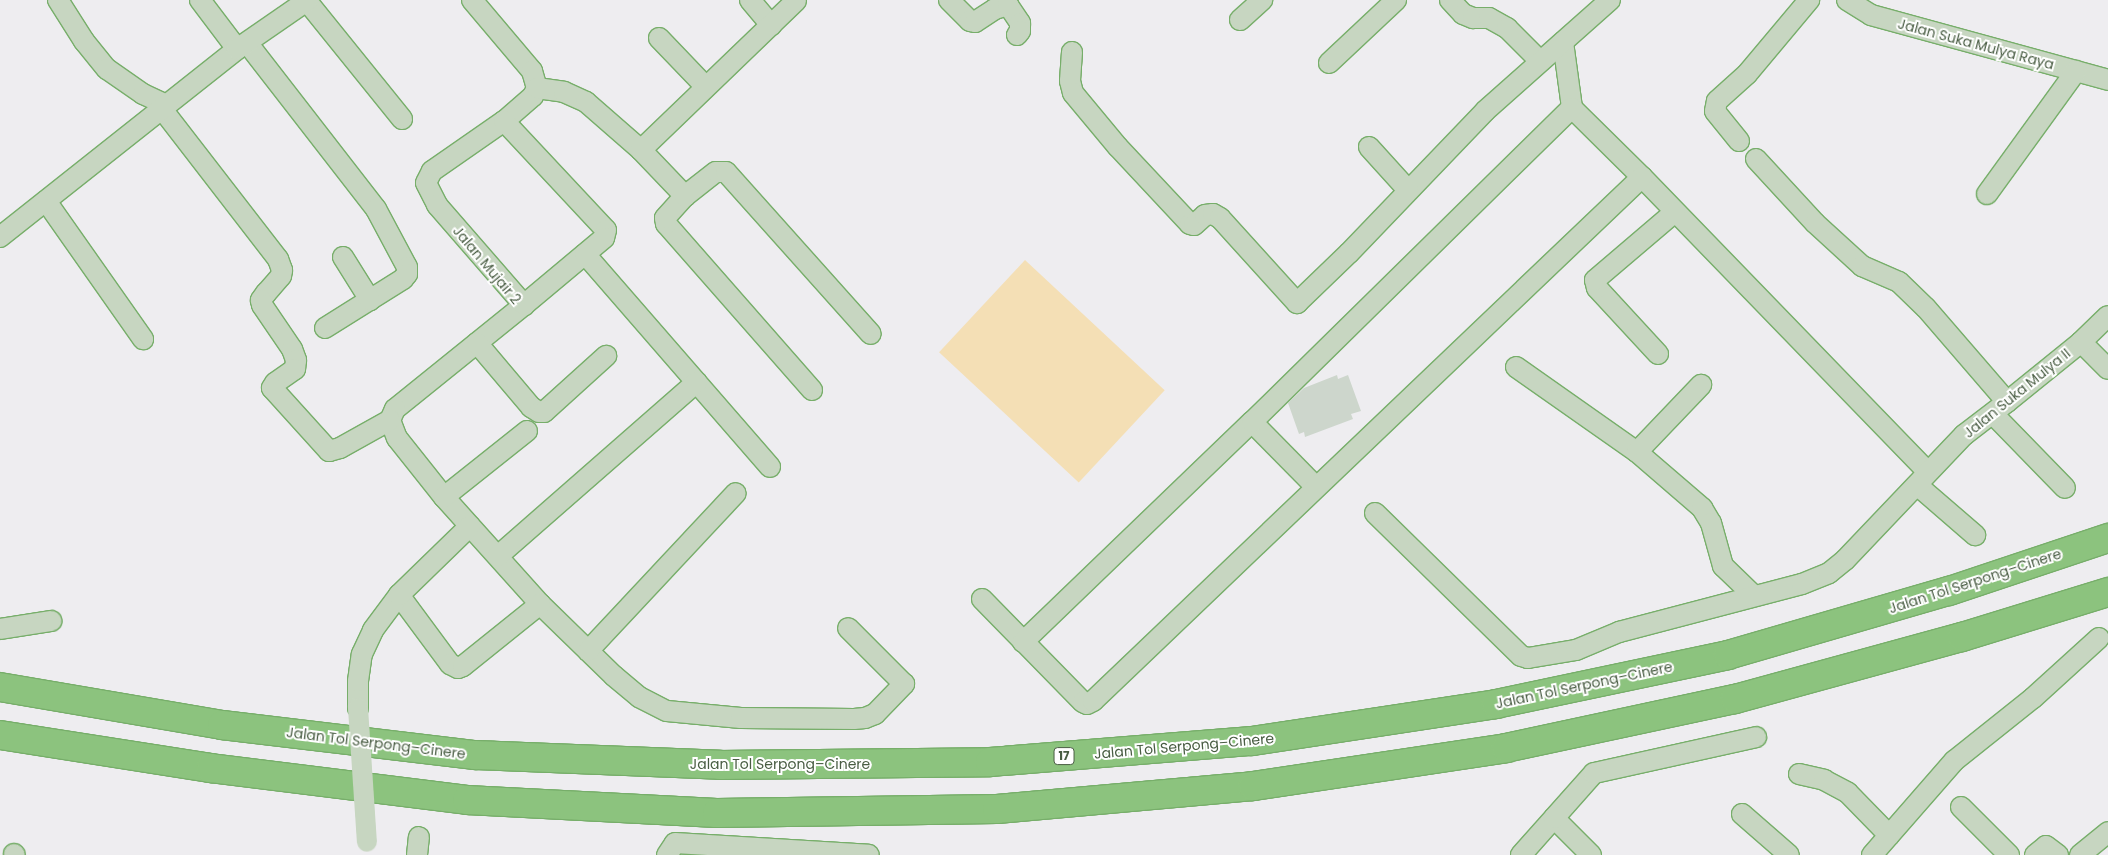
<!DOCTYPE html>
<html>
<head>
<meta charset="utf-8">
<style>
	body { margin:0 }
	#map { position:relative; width:2108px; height:855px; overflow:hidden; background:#eeedf0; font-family:Poppins,sans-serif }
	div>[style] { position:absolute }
	.green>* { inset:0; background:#f4dfb5; transform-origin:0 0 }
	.building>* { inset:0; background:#cdd6cc }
	.roads { filter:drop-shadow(1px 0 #77ae6a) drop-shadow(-1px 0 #77ae6a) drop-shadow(0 1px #77ae6a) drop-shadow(0 -1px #77ae6a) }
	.minor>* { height:20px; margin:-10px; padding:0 10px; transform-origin:10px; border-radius:10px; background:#c7d6c1 }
	.highway>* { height:28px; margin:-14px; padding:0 14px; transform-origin:14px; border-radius:14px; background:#8cc37e }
	.minor-bridge>* { height:20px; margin:-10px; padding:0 10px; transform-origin:10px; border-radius:10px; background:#c7d6c1 }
	span { translate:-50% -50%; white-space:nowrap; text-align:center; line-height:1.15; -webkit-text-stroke:4px #fff; paint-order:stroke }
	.shield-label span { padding:1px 4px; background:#fff; border:1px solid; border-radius:4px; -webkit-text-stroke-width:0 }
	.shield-label { font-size:12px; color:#495d43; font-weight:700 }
	.street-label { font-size:14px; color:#495d43 }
</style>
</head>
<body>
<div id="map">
	<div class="green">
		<i style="left:1025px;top:260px;width:191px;height:126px;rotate:43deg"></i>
	</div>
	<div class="building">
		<i style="clip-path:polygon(1337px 375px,1338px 379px,1348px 375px,1361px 411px,1351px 414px,1353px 419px,1305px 437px,1304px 432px,1299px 434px,1288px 403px,1304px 388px)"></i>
	</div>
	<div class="roads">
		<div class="minor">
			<i style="left:58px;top:0;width:49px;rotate:57.6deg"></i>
			<i style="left:84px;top:41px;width:36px;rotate:51deg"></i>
			<i style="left:107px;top:69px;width:44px;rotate:34.8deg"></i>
			<i style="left:143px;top:94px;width:26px;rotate:25deg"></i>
			<i style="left:200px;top:0;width:61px;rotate:52.9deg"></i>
			<i style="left:306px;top:0;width:153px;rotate:51.1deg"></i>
			<i style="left:472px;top:0;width:93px;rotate:49.8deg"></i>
			<i style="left:532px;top:71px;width:18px;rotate:74deg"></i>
			<i style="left:537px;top:88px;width:9px;rotate:117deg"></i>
			<i style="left:533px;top:96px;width:38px;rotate:139deg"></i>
			<i style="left:504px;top:121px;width:88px;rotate:145.2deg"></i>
			<i style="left:432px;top:171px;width:13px;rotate:117deg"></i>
			<i style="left:426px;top:183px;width:25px;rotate:63deg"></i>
			<i style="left:437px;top:205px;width:133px;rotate:49deg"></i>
			<i style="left:524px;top:305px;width:166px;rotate:141.1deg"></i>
			<i style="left:395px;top:409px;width:12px;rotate:114deg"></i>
			<i style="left:390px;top:420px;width:19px;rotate:69deg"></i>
			<i style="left:397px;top:438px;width:75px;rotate:51.5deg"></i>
			<i style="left:444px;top:497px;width:144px;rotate:48.1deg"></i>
			<i style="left:540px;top:604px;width:103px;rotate:44.2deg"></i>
			<i style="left:614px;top:676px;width:33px;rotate:40deg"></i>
			<i style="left:639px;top:697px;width:31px;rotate:27deg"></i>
			<i style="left:667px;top:711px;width:74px;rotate:5.4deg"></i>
			<i style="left:741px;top:718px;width:113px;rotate:0.5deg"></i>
			<i style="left:854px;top:719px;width:11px;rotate:-5deg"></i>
			<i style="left:865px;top:718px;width:11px;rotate:-22deg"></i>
			<i style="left:875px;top:714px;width:42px;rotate:-46deg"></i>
			<i style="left:904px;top:684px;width:79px;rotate:-135deg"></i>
			<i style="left:750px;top:0;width:33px;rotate:50deg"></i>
			<i style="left:949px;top:0;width:30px;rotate:45deg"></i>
			<i style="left:970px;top:21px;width:5px;rotate:11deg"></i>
			<i style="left:975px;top:22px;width:24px;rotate:-33deg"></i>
			<i style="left:995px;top:9px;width:14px;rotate:-17deg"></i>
			<i style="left:1008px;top:5px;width:22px;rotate:56deg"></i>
			<i style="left:1020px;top:23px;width:8px;rotate:90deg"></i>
			<i style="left:1020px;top:31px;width:5px;rotate:127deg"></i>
			<i style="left:1450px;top:0;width:19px;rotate:47deg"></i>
			<i style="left:1463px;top:14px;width:11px;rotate:22deg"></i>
			<i style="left:1473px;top:18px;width:16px"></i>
			<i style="left:1489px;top:18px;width:21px;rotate:29deg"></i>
			<i style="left:1507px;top:28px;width:47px;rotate:45deg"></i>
			<i style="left:1847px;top:0;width:28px;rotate:32deg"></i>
			<i style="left:1871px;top:15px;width:246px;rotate:15.3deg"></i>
			<i style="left:1240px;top:20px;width:30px;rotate:-42deg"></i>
			<i style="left:659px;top:38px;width:66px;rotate:46.2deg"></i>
			<i style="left:1563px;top:42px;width:67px;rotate:82.2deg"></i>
			<i style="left:248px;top:44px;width:209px;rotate:52.2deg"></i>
			<i style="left:376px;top:209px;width:66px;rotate:61.9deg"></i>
			<i style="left:407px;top:267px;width:7px;rotate:90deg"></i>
			<i style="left:407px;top:274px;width:6px;rotate:129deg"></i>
			<i style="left:403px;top:279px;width:92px;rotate:147.9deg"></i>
			<i style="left:1072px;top:52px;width:29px;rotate:94deg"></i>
			<i style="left:1070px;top:81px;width:12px;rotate:76deg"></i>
			<i style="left:1073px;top:93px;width:70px;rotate:50.2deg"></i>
			<i style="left:1118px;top:147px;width:105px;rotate:46.9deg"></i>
			<i style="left:1190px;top:224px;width:4px;rotate:14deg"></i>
			<i style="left:1194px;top:225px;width:15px;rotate:-42deg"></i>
			<i style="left:1205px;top:215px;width:8px;rotate:-7deg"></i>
			<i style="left:1213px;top:214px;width:8px;rotate:30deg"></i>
			<i style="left:1220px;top:218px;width:115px;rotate:47.8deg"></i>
			<i style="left:1297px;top:303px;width:72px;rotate:-43.9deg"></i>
			<i style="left:1349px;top:253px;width:197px;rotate:-46.2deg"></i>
			<i style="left:1485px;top:111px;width:167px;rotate:-41.6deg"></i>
			<i style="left:1329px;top:63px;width:92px;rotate:-43.2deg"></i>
			<i style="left:537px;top:88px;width:27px;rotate:8deg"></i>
			<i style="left:564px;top:92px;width:24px;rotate:24deg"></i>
			<i style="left:586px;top:102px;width:73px;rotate:41.1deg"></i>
			<i style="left:641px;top:150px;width:64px;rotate:46.3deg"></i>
			<i style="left:1572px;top:108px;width:98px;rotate:44.6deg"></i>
			<i style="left:1642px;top:177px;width:411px;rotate:45.9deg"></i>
			<i style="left:162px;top:109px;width:190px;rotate:52.3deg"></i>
			<i style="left:278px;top:259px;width:12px;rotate:70deg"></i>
			<i style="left:282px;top:270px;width:6px;rotate:99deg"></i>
			<i style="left:281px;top:276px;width:23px;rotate:131deg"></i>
			<i style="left:266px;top:293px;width:9px;rotate:126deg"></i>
			<i style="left:261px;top:300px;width:5px;rotate:79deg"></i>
			<i style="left:262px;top:305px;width:53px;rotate:55.7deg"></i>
			<i style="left:292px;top:349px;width:12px;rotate:70deg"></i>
			<i style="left:296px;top:360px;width:9px;rotate:96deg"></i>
			<i style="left:295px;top:369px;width:24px;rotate:145deg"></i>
			<i style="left:275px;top:383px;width:6px;rotate:121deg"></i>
			<i style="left:272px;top:388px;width:85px;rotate:47.9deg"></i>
			<i style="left:329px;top:451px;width:11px;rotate:-15deg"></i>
			<i style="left:340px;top:448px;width:57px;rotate:-29.2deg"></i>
			<i style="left:504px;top:121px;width:149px;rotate:46.9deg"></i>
			<i style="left:606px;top:230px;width:8px;rotate:104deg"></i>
			<i style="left:604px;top:238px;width:104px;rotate:140.1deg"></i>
			<i style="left:1739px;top:141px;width:38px;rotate:-129deg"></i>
			<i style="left:1715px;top:111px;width:10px;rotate:-79deg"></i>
			<i style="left:1717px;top:101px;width:40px;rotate:-42deg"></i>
			<i style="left:1747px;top:74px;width:97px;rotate:-50deg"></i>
			<i style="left:1369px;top:147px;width:58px;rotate:47.8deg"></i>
			<i style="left:641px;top:150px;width:215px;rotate:-43.9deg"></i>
			<i style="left:1756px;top:159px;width:87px;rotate:47.3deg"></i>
			<i style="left:1815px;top:223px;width:64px;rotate:42.5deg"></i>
			<i style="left:1862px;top:266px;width:40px;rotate:23.4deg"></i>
			<i style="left:1899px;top:282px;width:37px;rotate:44deg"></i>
			<i style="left:1926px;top:308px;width:124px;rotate:49.2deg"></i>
			<i style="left:1987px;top:194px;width:152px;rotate:-54.1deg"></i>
			<i style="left:46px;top:201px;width:169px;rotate:54.9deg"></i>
			<i style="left:0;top:237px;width:303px;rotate:-38.4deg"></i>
			<i style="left:237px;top:49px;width:86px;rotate:-34.6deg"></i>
			<i style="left:585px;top:254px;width:282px;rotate:49deg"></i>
			<i style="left:343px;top:257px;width:51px;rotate:57.9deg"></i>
			<i style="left:2081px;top:342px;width:38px;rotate:45deg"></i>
			<i style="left:477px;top:343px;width:84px;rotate:49.8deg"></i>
			<i style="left:531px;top:407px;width:9px;rotate:32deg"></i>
			<i style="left:539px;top:412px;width:5px"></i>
			<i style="left:544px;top:412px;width:84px;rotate:-42.1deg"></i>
			<i style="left:1658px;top:354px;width:90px;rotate:-132.7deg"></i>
			<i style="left:1597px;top:288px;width:8px;rotate:-104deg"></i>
			<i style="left:1595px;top:280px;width:105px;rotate:-40.4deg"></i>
			<i style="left:1516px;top:367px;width:148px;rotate:35.1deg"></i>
			<i style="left:1637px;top:452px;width:86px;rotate:40.7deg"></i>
			<i style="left:1702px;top:508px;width:17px;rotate:59deg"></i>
			<i style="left:1711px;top:523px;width:45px;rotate:74.4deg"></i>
			<i style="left:1723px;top:566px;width:42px;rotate:44deg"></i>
			<i style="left:812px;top:390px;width:221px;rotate:-131.3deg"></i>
			<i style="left:666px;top:224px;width:6px;rotate:-99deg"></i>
			<i style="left:665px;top:218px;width:30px;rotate:-48deg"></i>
			<i style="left:685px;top:196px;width:39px;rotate:-38deg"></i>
			<i style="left:716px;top:172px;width:10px"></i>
			<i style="left:726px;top:172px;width:217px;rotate:48.2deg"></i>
			<i style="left:1993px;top:414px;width:103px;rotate:45.8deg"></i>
			<i style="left:1252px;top:422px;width:91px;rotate:45.4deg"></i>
			<i style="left:1637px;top:452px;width:93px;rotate:-46.3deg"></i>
			<i style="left:1917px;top:485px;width:77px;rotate:40.8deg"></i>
			<i style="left:444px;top:497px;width:106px;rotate:-38.5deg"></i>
			<i style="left:1375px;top:513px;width:204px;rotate:44.4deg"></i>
			<i style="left:1521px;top:656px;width:7px;rotate:16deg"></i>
			<i style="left:1528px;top:658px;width:49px;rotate:-9.5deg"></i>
			<i style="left:1576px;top:650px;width:47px;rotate:-22.7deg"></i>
			<i style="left:1619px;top:632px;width:189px;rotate:-14.7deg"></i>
			<i style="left:1802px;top:584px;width:29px;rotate:-22deg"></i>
			<i style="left:1829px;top:573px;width:21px;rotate:-39deg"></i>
			<i style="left:1845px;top:560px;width:173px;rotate:-46.4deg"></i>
			<i style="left:1964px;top:435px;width:54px;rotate:-37.5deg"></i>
			<i style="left:2007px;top:402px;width:95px;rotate:-39deg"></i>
			<i style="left:2081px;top:342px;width:37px;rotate:-44deg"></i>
			<i style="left:498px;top:556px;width:264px;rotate:-41.2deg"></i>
			<i style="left:399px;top:595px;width:86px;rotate:53.5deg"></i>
			<i style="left:450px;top:664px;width:9px;rotate:27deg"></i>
			<i style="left:458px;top:668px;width:5px;rotate:-22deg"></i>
			<i style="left:463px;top:666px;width:99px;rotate:-38.8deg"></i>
			<i style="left:982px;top:599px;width:144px;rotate:45.6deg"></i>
			<i style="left:1083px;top:702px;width:4px;rotate:27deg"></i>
			<i style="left:1087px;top:704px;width:7px;rotate:-27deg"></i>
			<i style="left:1093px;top:701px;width:759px;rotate:-43.67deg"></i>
			<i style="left:0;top:629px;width:52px;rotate:-8.9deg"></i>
			<i style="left:1023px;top:642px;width:318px;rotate:-43.9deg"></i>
			<i style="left:1252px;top:422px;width:448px;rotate:-44.5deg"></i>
			<i style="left:588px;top:651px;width:216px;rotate:-46.9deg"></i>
			<i style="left:358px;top:708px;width:27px;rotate:-90deg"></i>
			<i style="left:358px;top:681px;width:27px;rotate:-82deg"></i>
			<i style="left:362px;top:654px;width:26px;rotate:-65deg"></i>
			<i style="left:373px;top:630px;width:44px;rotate:-53.4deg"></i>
			<i style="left:399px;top:595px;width:99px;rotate:-44.2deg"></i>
			<i style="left:1799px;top:774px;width:26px;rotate:13deg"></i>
			<i style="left:1824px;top:780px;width:27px;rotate:28deg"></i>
			<i style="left:1848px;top:793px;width:59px;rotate:45.7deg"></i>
			<i style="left:1961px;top:807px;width:68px;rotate:45deg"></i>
			<i style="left:1742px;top:814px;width:62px;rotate:41.1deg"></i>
			<i style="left:14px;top:854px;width:1px;rotate:45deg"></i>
			<i style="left:417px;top:855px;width:18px;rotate:-84deg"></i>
			<i style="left:667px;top:855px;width:14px;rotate:-56deg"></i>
			<i style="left:675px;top:843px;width:194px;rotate:3.5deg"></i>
			<i style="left:1521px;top:855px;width:50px;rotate:-48.3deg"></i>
			<i style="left:1591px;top:855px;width:52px;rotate:-135deg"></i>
			<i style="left:1554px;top:818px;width:60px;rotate:-48.4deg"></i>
			<i style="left:1594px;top:773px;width:166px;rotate:-12.5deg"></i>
			<i style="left:1872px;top:855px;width:125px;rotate:-48.9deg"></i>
			<i style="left:1954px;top:761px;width:101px;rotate:-38.6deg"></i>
			<i style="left:2033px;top:698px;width:89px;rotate:-42.3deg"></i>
			<i style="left:2035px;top:855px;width:14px;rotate:-39deg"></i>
			<i style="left:2046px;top:846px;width:15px;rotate:37deg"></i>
			<i style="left:2080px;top:855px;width:36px;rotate:-39deg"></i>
		</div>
		<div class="highway">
			<i style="left:0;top:687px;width:225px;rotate:9.7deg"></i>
			<i style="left:222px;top:725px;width:255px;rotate:6.8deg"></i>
			<i style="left:475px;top:755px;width:245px;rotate:2.3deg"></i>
			<i style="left:720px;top:765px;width:270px;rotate:-0.6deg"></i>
			<i style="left:990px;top:762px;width:263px;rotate:-4.6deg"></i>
			<i style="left:1252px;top:741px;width:247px;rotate:-8.6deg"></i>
			<i style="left:1496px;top:704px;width:237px;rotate:-11.9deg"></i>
			<i style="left:1728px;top:655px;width:230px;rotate:-16.2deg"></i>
			<i style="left:1949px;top:591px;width:168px;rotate:-18.4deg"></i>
			<i style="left:0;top:735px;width:214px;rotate:8.9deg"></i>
			<i style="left:211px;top:768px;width:258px;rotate:7.1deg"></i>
			<i style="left:467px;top:800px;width:250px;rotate:3deg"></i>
			<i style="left:717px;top:813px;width:280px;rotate:-0.8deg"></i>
			<i style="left:997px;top:809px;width:257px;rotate:-5.1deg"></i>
			<i style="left:1253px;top:786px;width:256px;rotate:-8.5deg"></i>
			<i style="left:1506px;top:748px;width:234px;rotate:-12.1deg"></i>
			<i style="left:1735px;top:699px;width:235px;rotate:-15.3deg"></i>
			<i style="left:1962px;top:637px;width:153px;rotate:-17.1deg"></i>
		</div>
	</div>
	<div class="minor-bridge">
		<i style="left:358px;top:708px;width:134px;rotate:86.2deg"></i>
	</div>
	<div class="shield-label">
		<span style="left:1064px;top:756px">17</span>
	</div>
	<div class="street-label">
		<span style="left:1976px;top:44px;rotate:15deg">Jalan Suka Mulya Raya</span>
		<span style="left:487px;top:265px;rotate:50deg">Jalan Mujair 2</span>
		<span style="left:2017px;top:393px;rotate:-39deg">Jalan Suka Mulya II</span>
		<span style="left:1975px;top:581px;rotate:-18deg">Jalan Tol Serpong–Cinere</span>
		<span style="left:1584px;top:685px;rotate:-12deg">Jalan Tol Serpong–Cinere</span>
		<span style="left:376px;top:743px;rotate:7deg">Jalan Tol Serpong–Cinere</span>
		<span style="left:1184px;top:746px;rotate:-5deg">Jalan Tol Serpong–Cinere</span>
		<span style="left:780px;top:764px">Jalan Tol Serpong–Cinere</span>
	</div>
</div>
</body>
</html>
